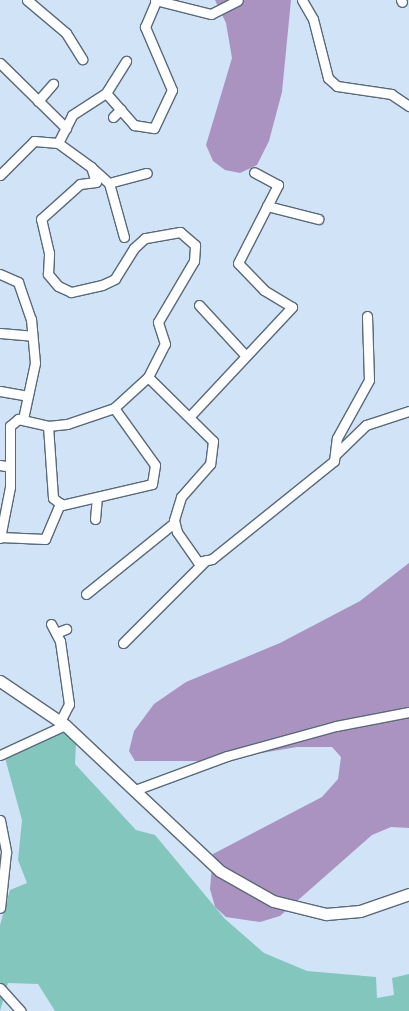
<!DOCTYPE html>
<html>
<head>
<meta charset="utf-8">
<style>
	body { margin:0 }
	#map { position:relative; width:409px; height:1011px; overflow:hidden; background:#d1e4f7; font-family:"Sofia Sans Condensed",sans-serif }
	div>[style] { position:absolute }
	.forest>* { inset:0; background:#aa93c0 }
	.water>* { inset:0; background:#82c6bd }
	.roads { filter:drop-shadow(1px 0 #596979) drop-shadow(-1px 0 #596979) drop-shadow(0 1px #596979) drop-shadow(0 -1px #596979) }
	.minor>* { height:9px; margin:-4.5px; padding:0 4.5px; transform-origin:4.5px; border-radius:4.5px; background:#fff }
	.tertiary>* { height:11px; margin:-5.5px; padding:0 5.5px; transform-origin:5.5px; border-radius:5.5px; background:#fff }
	span { translate:-50% -50%; white-space:nowrap; text-align:center; line-height:1.15; -webkit-text-stroke:4px #e5f0fc; paint-order:stroke }
</style>
</head>
<body>
<div id="map">
	<div class="forest">
		<i style="clip-path:polygon(215px 0,291px 0,282px 92px,269px 141px,257px 165px,240px 173px,225px 170px,213px 161px,206px 145px,232px 58px,226px 23px)"></i>
		<i style="clip-path:polygon(409px 563px,409px 828px,391px 827px,372px 835px,280px 916px,260px 922px,226px 917px,215px 907px,210px 889px,213px 854px,322px 797px,338px 779px,341px 757px,332px 747px,297px 747px,214px 761px,135px 761px,129px 751px,134px 731px,154px 704px,186px 682px,280px 643px,360px 601px)"></i>
	</div>
	<div class="water">
		<i style="clip-path:polygon(64px 732px,76px 744px,75px 764px,136px 830px,155px 835px,225px 919px,264px 953px,307px 971px,376px 977px,377px 998px,394px 995px,392px 978px,409px 974px,409px 1011px,55px 1011px,38px 984px,8px 983px,0 1011px,0 925px,10px 890px,27px 883px,18px 860px,22px 820px,5px 758px)"></i>
	</div>
	<div class="roads">
		<div class="minor">
			<i style="left:27px;top:0;width:51px;rotate:40.2deg"></i>
			<i style="left:66px;top:33px;width:31px;rotate:58deg"></i>
			<i style="left:155px;top:0;width:58px;rotate:14deg"></i>
			<i style="left:211px;top:14px;width:30px;rotate:-27deg"></i>
			<i style="left:302px;top:0;width:22px;rotate:60deg"></i>
			<i style="left:313px;top:19px;width:61px;rotate:75.7deg"></i>
			<i style="left:328px;top:78px;width:12px;rotate:42deg"></i>
			<i style="left:337px;top:86px;width:55px;rotate:8.4deg"></i>
			<i style="left:391px;top:94px;width:22px;rotate:34deg"></i>
			<i style="left:401px;top:0;width:2px;rotate:63deg"></i>
			<i style="left:0;top:63px;width:93px;rotate:44.6deg"></i>
			<i style="left:106px;top:93px;width:38px;rotate:-58deg"></i>
			<i style="left:38px;top:101px;width:23px;rotate:-49deg"></i>
			<i style="left:113px;top:117px;width:11px;rotate:-45deg"></i>
			<i style="left:91px;top:167px;width:24px;rotate:42deg"></i>
			<i style="left:109px;top:183px;width:56px;rotate:74.5deg"></i>
			<i style="left:0;top:175px;width:48px;rotate:-45deg"></i>
			<i style="left:34px;top:141px;width:24px;rotate:5deg"></i>
			<i style="left:109px;top:183px;width:39px;rotate:-15deg"></i>
			<i style="left:267px;top:206px;width:53px;rotate:14.3deg"></i>
			<i style="left:0;top:274px;width:20px;rotate:24deg"></i>
			<i style="left:18px;top:282px;width:39px;rotate:71deg"></i>
			<i style="left:31px;top:319px;width:44px;rotate:84.8deg"></i>
			<i style="left:35px;top:363px;width:57px;rotate:102.1deg"></i>
			<i style="left:199px;top:305px;width:69px;rotate:47.3deg"></i>
			<i style="left:0;top:333px;width:32px;rotate:5deg"></i>
			<i style="left:148px;top:377px;width:91px;rotate:44.6deg"></i>
			<i style="left:213px;top:441px;width:23px;rotate:97deg"></i>
			<i style="left:210px;top:464px;width:44px;rotate:131.3deg"></i>
			<i style="left:181px;top:497px;width:24px;rotate:107deg"></i>
			<i style="left:174px;top:520px;width:12px;rotate:76deg"></i>
			<i style="left:177px;top:532px;width:37px;rotate:55deg"></i>
			<i style="left:198px;top:562px;width:14px;rotate:-12deg"></i>
			<i style="left:212px;top:559px;width:156px;rotate:-38.8deg"></i>
			<i style="left:334px;top:461px;width:23px;rotate:-83deg"></i>
			<i style="left:337px;top:438px;width:66px;rotate:-61.1deg"></i>
			<i style="left:369px;top:380px;width:64px;rotate:-91.8deg"></i>
			<i style="left:0;top:391px;width:28px;rotate:10deg"></i>
			<i style="left:191px;top:415px;width:148px;rotate:-46.9deg"></i>
			<i style="left:292px;top:307px;width:33px;rotate:-149deg"></i>
			<i style="left:264px;top:290px;width:37px;rotate:-134deg"></i>
			<i style="left:238px;top:263px;width:88px;rotate:-62.9deg"></i>
			<i style="left:278px;top:185px;width:27px;rotate:-152deg"></i>
			<i style="left:48px;top:426px;width:72px;rotate:86deg"></i>
			<i style="left:53px;top:498px;width:11px;rotate:38deg"></i>
			<i style="left:62px;top:505px;width:92px;rotate:-13.1deg"></i>
			<i style="left:152px;top:484px;width:19px;rotate:-81deg"></i>
			<i style="left:155px;top:465px;width:70px;rotate:-125.7deg"></i>
			<i style="left:335px;top:455px;width:43px;rotate:-44.1deg"></i>
			<i style="left:366px;top:425px;width:45px;rotate:-18deg"></i>
			<i style="left:0;top:465px;width:10px;rotate:11deg"></i>
			<i style="left:95px;top:519px;width:22px;rotate:-85deg"></i>
			<i style="left:0;top:537px;width:45px;rotate:2.5deg"></i>
			<i style="left:45px;top:539px;width:39px;rotate:-67deg"></i>
			<i style="left:0;top:538px;width:52px;rotate:-78.9deg"></i>
			<i style="left:10px;top:487px;width:61px;rotate:-90deg"></i>
			<i style="left:10px;top:426px;width:11px;rotate:-41deg"></i>
			<i style="left:18px;top:419px;width:31px;rotate:13deg"></i>
			<i style="left:48px;top:426px;width:19px;rotate:-6deg"></i>
			<i style="left:67px;top:424px;width:50px;rotate:-18.8deg"></i>
			<i style="left:114px;top:408px;width:46px;rotate:-42.4deg"></i>
			<i style="left:148px;top:377px;width:37px;rotate:-63deg"></i>
			<i style="left:165px;top:344px;width:23px;rotate:-108deg"></i>
			<i style="left:158px;top:322px;width:71px;rotate:-59.5deg"></i>
			<i style="left:194px;top:261px;width:16px;rotate:-86deg"></i>
			<i style="left:195px;top:245px;width:20px;rotate:-139deg"></i>
			<i style="left:180px;top:232px;width:36px;rotate:170deg"></i>
			<i style="left:145px;top:238px;width:15px;rotate:138deg"></i>
			<i style="left:134px;top:248px;width:36px;rotate:122deg"></i>
			<i style="left:115px;top:279px;width:14px;rotate:155deg"></i>
			<i style="left:102px;top:285px;width:32px;rotate:167deg"></i>
			<i style="left:71px;top:292px;width:14px;rotate:-155deg"></i>
			<i style="left:58px;top:286px;width:16px;rotate:-130deg"></i>
			<i style="left:48px;top:274px;width:21px;rotate:-87deg"></i>
			<i style="left:49px;top:253px;width:35px;rotate:-103deg"></i>
			<i style="left:41px;top:219px;width:52px;rotate:-41.9deg"></i>
			<i style="left:80px;top:184px;width:16px;rotate:-7deg"></i>
			<i style="left:96px;top:182px;width:16px;rotate:-108deg"></i>
			<i style="left:91px;top:167px;width:41px;rotate:-144deg"></i>
			<i style="left:58px;top:143px;width:31px;rotate:-63deg"></i>
			<i style="left:72px;top:115px;width:40px;rotate:-32.9deg"></i>
			<i style="left:106px;top:93px;width:43px;rotate:48.8deg"></i>
			<i style="left:134px;top:125px;width:20px;rotate:9deg"></i>
			<i style="left:154px;top:128px;width:42px;rotate:-64.7deg"></i>
			<i style="left:172px;top:90px;width:69px;rotate:-113.2deg"></i>
			<i style="left:145px;top:27px;width:28px;rotate:-67deg"></i>
			<i style="left:86px;top:594px;width:113px;rotate:-38.9deg"></i>
			<i style="left:51px;top:624px;width:19px;rotate:62deg"></i>
			<i style="left:60px;top:641px;width:64px;rotate:81.9deg"></i>
			<i style="left:69px;top:704px;width:20px;rotate:117deg"></i>
			<i style="left:56px;top:633px;width:11px;rotate:-22deg"></i>
			<i style="left:123px;top:643px;width:117px;rotate:-45deg"></i>
			<i style="left:0;top:755px;width:72px;rotate:-24.8deg"></i>
			<i style="left:135px;top:790px;width:98px;rotate:-20.3deg"></i>
			<i style="left:227px;top:756px;width:113px;rotate:-15.4deg"></i>
			<i style="left:336px;top:726px;width:74px;rotate:-10.9deg"></i>
			<i style="left:0;top:820px;width:33px;rotate:79deg"></i>
			<i style="left:6px;top:852px;width:56px;rotate:96.1deg"></i>
			<i style="left:0;top:988px;width:31px;rotate:48deg"></i>
		</div>
		<div class="tertiary">
			<i style="left:0;top:681px;width:78px;rotate:34.1deg"></i>
			<i style="left:65px;top:725px;width:213px;rotate:43.3deg"></i>
			<i style="left:220px;top:871px;width:61px;rotate:29.5deg"></i>
			<i style="left:273px;top:901px;width:55px;rotate:13.8deg"></i>
			<i style="left:326px;top:914px;width:34px;rotate:-5deg"></i>
			<i style="left:360px;top:911px;width:52px;rotate:-19.1deg"></i>
		</div>
	</div>
</div>
</body>
</html>
